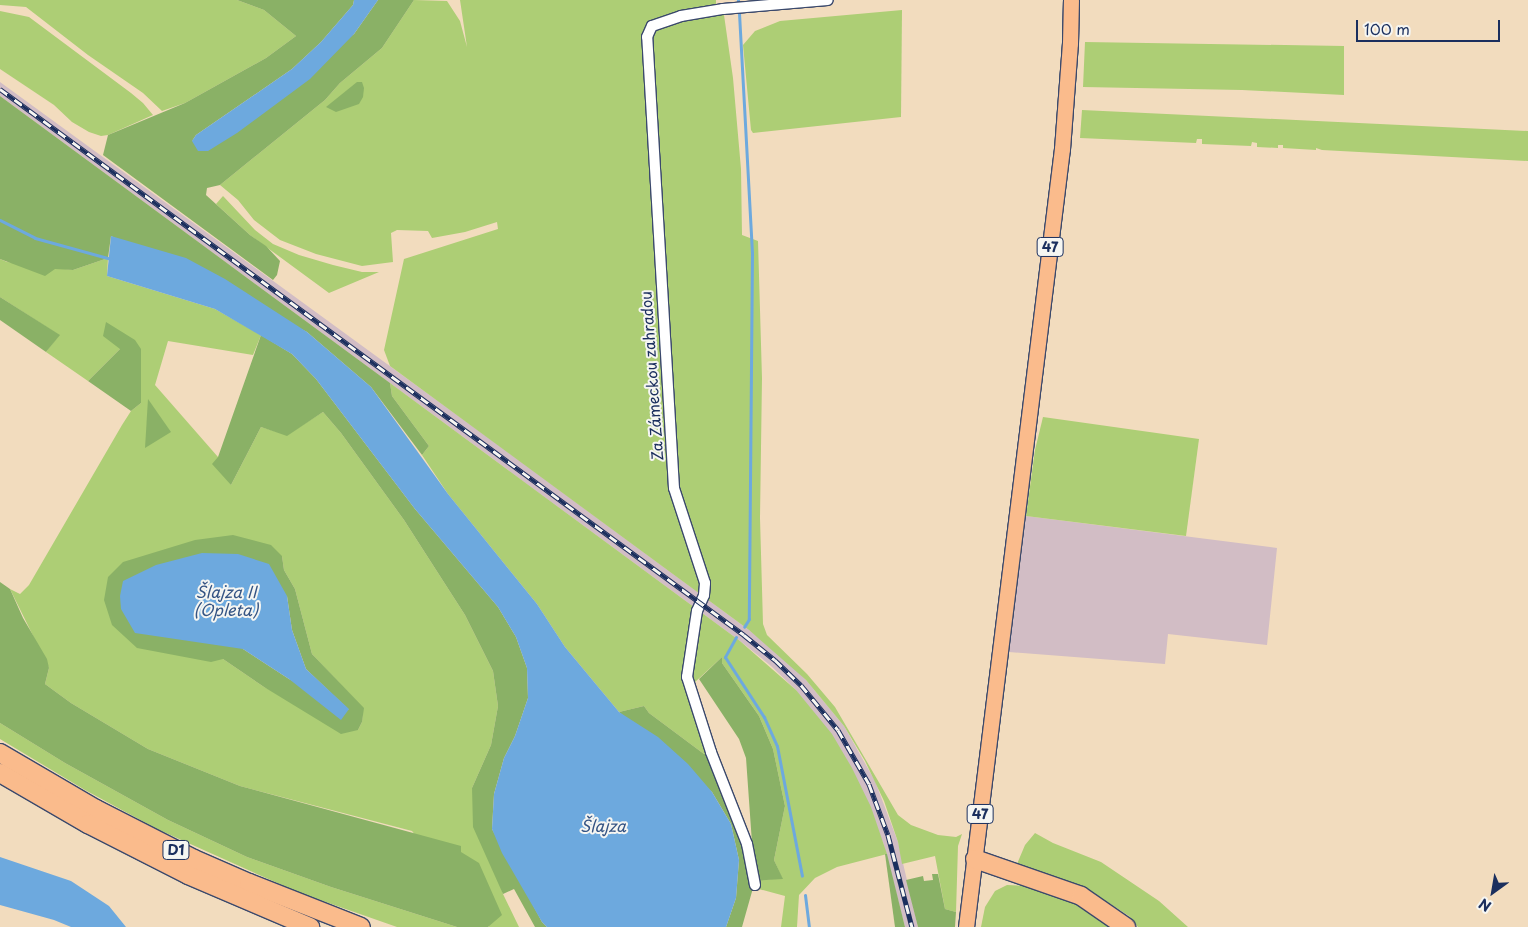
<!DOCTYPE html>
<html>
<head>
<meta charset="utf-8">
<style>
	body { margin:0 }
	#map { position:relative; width:1528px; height:927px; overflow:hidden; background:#f2dcbe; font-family:"Playpen Sans",sans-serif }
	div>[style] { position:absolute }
	.industrial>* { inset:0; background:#d2bdc5 }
	.green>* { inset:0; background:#adce75 }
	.forest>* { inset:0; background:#8ab166 }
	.water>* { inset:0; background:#6da9de }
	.stream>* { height:3px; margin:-1.5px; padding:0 1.5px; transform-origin:1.5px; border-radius:1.5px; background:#6da9de }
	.roads { filter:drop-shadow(1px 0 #3b496c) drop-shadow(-1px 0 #3b496c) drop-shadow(0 1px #3b496c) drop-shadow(0 -1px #3b496c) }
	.street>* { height:10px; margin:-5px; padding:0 5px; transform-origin:5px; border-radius:5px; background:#fff }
	.primary>* { height:15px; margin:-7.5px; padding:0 7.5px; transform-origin:7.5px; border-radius:7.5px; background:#fabb8c }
	.highway>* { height:18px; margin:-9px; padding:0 9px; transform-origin:9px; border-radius:9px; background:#fabb8c }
	.rail>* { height:5px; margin-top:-2.5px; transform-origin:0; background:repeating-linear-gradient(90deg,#f6f6f2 0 9px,#1b2f5e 0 18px); box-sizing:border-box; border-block:1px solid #1b2f5e }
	span { translate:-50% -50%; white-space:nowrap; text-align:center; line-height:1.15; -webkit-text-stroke:4px #f6f6f2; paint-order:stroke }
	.shield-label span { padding:1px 4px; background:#f6f6f2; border:1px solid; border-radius:4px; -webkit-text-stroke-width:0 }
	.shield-label { font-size:14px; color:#1b2f5e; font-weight:700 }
	.street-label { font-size:15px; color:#1b2f5e }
	.water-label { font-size:16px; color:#345484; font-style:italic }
	.north { position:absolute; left:1468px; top:867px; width:50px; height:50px; -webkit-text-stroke:4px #f6f6f2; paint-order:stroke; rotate:212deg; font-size:14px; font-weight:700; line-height:20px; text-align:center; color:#1b2f5e }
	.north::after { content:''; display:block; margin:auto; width:18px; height:22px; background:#1b2f5e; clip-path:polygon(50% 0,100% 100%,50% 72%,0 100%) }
	.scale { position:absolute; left:1356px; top:20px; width:144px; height:22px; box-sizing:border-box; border:2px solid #1b2f5e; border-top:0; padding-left:6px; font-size:15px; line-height:18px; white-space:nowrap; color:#1b2f5e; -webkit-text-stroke:4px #f6f6f2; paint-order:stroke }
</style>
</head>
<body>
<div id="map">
	<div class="industrial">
		<i style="clip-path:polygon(0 82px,494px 442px,749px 630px,780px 655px,806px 680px,844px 726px,875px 781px,898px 842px,918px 927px,905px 927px,883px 842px,796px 690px,771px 666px,740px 641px,0 96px)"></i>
		<i style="clip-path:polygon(1026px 516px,1277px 548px,1267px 645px,1168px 634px,1165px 664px,1009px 652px)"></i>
	</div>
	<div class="green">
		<i style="clip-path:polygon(0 0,237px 0,264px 10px,296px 36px,266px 58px,185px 103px,162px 111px,143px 93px,88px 55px,26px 7px,0 5px)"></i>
		<i style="clip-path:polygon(414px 0,447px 1px,460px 21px,467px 47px,460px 0,716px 0,716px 4px,724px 15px,733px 78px,741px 169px,742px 235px,758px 241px,762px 378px,760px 518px,763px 624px,767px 635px,807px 674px,835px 707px,898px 815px,911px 825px,938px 835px,956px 837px,962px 834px,958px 846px,956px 912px,945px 909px,935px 856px,902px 864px,898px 842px,884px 801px,865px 761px,844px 726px,806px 680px,749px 630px,390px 366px,384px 350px,404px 259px,498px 229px,497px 222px,465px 232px,432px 238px,428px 231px,397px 230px,391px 233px,393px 262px,362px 266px,316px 254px,280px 240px,254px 220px,238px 200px,220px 185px,325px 100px,340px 83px,382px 48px)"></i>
		<i style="clip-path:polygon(902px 10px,901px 117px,753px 133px,751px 130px,743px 45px,755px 31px,780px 21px)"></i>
		<i style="clip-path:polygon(0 11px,29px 17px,131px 93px,143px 103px,153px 115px,108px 135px,101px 136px,89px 132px,72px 122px,54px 105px,0 69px)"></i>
		<i style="clip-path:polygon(1085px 42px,1344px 46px,1344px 95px,1242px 90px,1083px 87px)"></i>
		<i style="clip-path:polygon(1082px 110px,1528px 131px,1528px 161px,1322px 150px,1316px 148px,1316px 150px,1283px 148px,1283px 145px,1278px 145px,1278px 148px,1257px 147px,1257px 143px,1252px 142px,1251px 146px,1202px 144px,1202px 139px,1197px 139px,1196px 143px,1080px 138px)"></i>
		<i style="clip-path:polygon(223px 196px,255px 230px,273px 244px,299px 255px,333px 265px,362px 272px,379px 272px,329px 293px,250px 235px,216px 204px)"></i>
		<i style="clip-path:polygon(evenodd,108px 258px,107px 276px,215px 309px,261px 335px,253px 355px,168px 341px,155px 385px,218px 457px,231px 485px,261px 427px,287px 435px,323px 412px,341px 433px,404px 520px,465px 615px,493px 671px,498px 706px,491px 745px,472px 788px,503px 894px,519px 927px,488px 927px,489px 927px,412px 831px,240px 786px,148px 749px,71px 703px,45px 684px,49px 668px,10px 589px,20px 594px,29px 585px,122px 425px,131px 411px,141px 403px,120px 349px,88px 381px,46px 352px,59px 335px,0 297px,0 259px,7px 262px,73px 270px,108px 258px,282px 556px,284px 570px,295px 589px,312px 654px,363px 708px,362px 722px,358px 730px,264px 687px,223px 659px,282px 556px)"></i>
		<i style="clip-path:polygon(390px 383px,740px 641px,796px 690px,832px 734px,852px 768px,871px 807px,887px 854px,837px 867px,815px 878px,799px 895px,797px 927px,781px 927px,785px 896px,755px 888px,752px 881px,782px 878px,774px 860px,785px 806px,773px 749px,759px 716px,722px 663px,722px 657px,694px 683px,715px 751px,704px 754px,649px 713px,644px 706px,619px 712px,565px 647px,537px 604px,448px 494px,422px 455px,429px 446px,392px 396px)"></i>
		<i style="clip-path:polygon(1043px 417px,1199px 439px,1186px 536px,1026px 516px,1035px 450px)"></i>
		<i style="clip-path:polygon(0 723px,65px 763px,168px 820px,247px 857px,331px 887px,457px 927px,397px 927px,300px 893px,257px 874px,157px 829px,85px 790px,0 739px)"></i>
		<i style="clip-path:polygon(1035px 833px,1053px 843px,1101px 862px,1159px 901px,1188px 927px,1138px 927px,1129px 916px,1095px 894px,1064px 880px,1017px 864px,1025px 845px)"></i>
		<i style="clip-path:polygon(1007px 885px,1027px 886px,1061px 896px,1080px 905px,1111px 927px,981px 927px,985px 907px,995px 891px)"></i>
	</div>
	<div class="forest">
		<i style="clip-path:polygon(237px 0,354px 0,353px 5px,321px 42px,292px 69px,196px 135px,192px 141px,354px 34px,378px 0,414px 0,382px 48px,340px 83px,325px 100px,220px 185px,207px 188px,206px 195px,250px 235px,266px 246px,280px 261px,277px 275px,273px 280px,103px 155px,108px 135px,185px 103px,266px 58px,296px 36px,264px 10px)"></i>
		<i style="clip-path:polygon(357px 82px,362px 82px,364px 88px,363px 97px,359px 104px,336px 112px,326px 107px)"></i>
		<i style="clip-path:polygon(0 96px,390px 383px,392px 396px,429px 446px,422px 455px,371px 387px,307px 332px,111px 236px,108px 258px,73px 270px,55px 269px,45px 276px,0 259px)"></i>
		<i style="clip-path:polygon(0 297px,60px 335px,46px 352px,0 320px)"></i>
		<i style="clip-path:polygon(106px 322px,135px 340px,141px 349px,141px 403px,131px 411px,88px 381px,120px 349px,103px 336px)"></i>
		<i style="clip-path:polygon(261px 335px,292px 354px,316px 379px,415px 509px,498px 607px,516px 637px,527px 668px,528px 698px,515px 736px,504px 758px,494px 794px,492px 829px,542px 922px,547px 927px,535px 927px,514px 889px,503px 894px,473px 827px,472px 788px,491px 745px,498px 706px,493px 671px,465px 615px,404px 520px,341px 433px,323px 412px,287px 436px,261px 427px,231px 485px,212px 464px,218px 457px)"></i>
		<i style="clip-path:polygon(148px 399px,171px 432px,145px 448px)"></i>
		<i style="clip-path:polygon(evenodd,233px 535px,271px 545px,282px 556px,284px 570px,295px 589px,312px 654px,364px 708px,362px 722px,358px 730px,341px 734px,264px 687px,223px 659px,211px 662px,137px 648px,112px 625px,104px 600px,108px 577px,123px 562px,195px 540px,233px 535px,287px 596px,292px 630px,306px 669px,349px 710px,289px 679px,243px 649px,287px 596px)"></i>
		<i style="clip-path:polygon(0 582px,10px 589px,23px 618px,47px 659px,49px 668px,45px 684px,71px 703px,148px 749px,240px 786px,461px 846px,461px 852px,479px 863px,502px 915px,488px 927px,457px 927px,331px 887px,247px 857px,168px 820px,65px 763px,0 723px)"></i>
		<i style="clip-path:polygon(722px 657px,722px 663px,759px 716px,773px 749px,785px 806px,774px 860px,783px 879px,752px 881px,753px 888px,742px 927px,726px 927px,736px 898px,739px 860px,731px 824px,712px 792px,619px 712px,644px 706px,649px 713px,704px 754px,715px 751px,752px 843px,746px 758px,739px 739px,699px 679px)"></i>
		<i style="clip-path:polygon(885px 854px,887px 854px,905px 927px,895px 927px)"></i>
		<i style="clip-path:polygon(932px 874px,938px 874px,945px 909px,956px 912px,955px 927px,918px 927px,906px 880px,923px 876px,924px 881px,933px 880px)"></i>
	</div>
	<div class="water">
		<i style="clip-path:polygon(354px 0,378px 0,354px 34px,310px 79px,237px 133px,208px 151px,198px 151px,192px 141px,196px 135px,292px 69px,321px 42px,353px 5px)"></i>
		<i style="clip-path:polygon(111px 236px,186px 258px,225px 279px,307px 332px,371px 387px,448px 494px,537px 604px,565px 647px,619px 712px,658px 737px,688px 764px,712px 792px,731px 824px,739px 860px,736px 898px,726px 927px,547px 927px,542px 922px,502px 853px,492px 829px,494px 794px,504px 758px,515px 736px,528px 698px,527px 668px,516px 637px,498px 607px,415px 509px,316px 379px,292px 354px,215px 309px,107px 276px)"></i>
		<i style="clip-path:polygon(202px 553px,238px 554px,269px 564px,287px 596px,292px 630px,306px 669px,349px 709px,341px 720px,289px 679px,243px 649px,135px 633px,121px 609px,120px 596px,123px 581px,156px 565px)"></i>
		<i style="clip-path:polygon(0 857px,71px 881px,109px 906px,126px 927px,71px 927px,54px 920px,0 905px)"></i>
	</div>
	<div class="stream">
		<i style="left:738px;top:0;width:2px;rotate:90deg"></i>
		<i style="left:739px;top:13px;width:240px;rotate:86.9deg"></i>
		<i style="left:752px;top:253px;width:366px;rotate:90.5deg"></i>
		<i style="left:749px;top:619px;width:9px;rotate:122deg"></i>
		<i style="left:0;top:220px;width:39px;rotate:27deg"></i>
		<i style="left:35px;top:238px;width:79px;rotate:15.4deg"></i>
		<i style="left:736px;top:637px;width:23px;rotate:119deg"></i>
		<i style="left:725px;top:657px;width:72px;rotate:57deg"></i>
		<i style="left:764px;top:717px;width:32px;rotate:66deg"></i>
		<i style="left:777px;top:746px;width:132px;rotate:79.1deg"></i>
		<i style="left:805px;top:895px;width:32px;rotate:83deg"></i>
	</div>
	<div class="roads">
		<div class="street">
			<i style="left:755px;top:885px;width:42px;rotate:-101deg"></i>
			<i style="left:747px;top:844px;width:99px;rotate:-111.4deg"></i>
			<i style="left:711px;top:752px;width:79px;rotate:-107.7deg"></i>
			<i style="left:687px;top:677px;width:67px;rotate:-81.4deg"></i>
			<i style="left:697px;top:611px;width:17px;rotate:-66deg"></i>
			<i style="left:704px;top:595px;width:12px;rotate:-85deg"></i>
			<i style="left:705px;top:583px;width:100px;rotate:-108.1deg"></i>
			<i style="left:674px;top:488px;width:452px;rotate:-93.4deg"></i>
			<i style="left:647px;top:37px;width:12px;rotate:-66deg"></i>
			<i style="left:652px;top:26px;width:31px;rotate:-19deg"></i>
			<i style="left:681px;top:16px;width:43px;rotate:-9.5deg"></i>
			<i style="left:723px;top:9px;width:105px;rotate:-4.9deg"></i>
		</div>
		<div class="primary">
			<i style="left:966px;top:927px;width:784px;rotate:-82.97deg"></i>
			<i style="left:1062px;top:149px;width:106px;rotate:-85.7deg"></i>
			<i style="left:1070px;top:43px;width:43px;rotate:-88.7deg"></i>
		</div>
		<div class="highway">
			<i style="left:0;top:753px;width:111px;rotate:30.3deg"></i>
			<i style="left:96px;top:809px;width:110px;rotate:27deg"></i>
			<i style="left:194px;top:859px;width:60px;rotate:23.6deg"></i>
			<i style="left:249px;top:883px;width:120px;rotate:21.4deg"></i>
			<i style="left:0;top:773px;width:102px;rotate:30.1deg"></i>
			<i style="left:88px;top:824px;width:112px;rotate:27deg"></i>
			<i style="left:188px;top:875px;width:133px;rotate:23.1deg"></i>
			<i style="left:975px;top:859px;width:112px;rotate:19.2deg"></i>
			<i style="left:1081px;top:896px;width:55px;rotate:34.6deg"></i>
		</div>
	</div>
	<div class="rail">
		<i style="left:0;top:89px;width:923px;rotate:36.27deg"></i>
		<i style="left:744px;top:635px;width:40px;rotate:39deg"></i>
		<i style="left:775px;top:660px;width:36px;rotate:44deg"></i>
		<i style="left:801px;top:685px;width:58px;rotate:50.6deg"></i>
		<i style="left:838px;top:730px;width:62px;rotate:60.1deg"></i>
		<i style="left:869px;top:784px;width:54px;rotate:69.6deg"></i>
		<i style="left:888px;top:835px;width:95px;rotate:75.4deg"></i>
	</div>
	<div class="shield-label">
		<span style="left:1050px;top:247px">47</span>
		<span style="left:980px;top:814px">47</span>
		<span style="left:176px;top:850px">D1</span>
	</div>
	<div class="street-label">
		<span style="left:651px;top:376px;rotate:-94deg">Za Zámeckou zahradou</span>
	</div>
	<div class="water-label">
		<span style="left:226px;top:600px">Šlajza II<br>(Opleta)</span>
		<span style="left:603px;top:825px">Šlajza</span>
	</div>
	<div class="north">N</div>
	<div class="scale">100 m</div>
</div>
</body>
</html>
